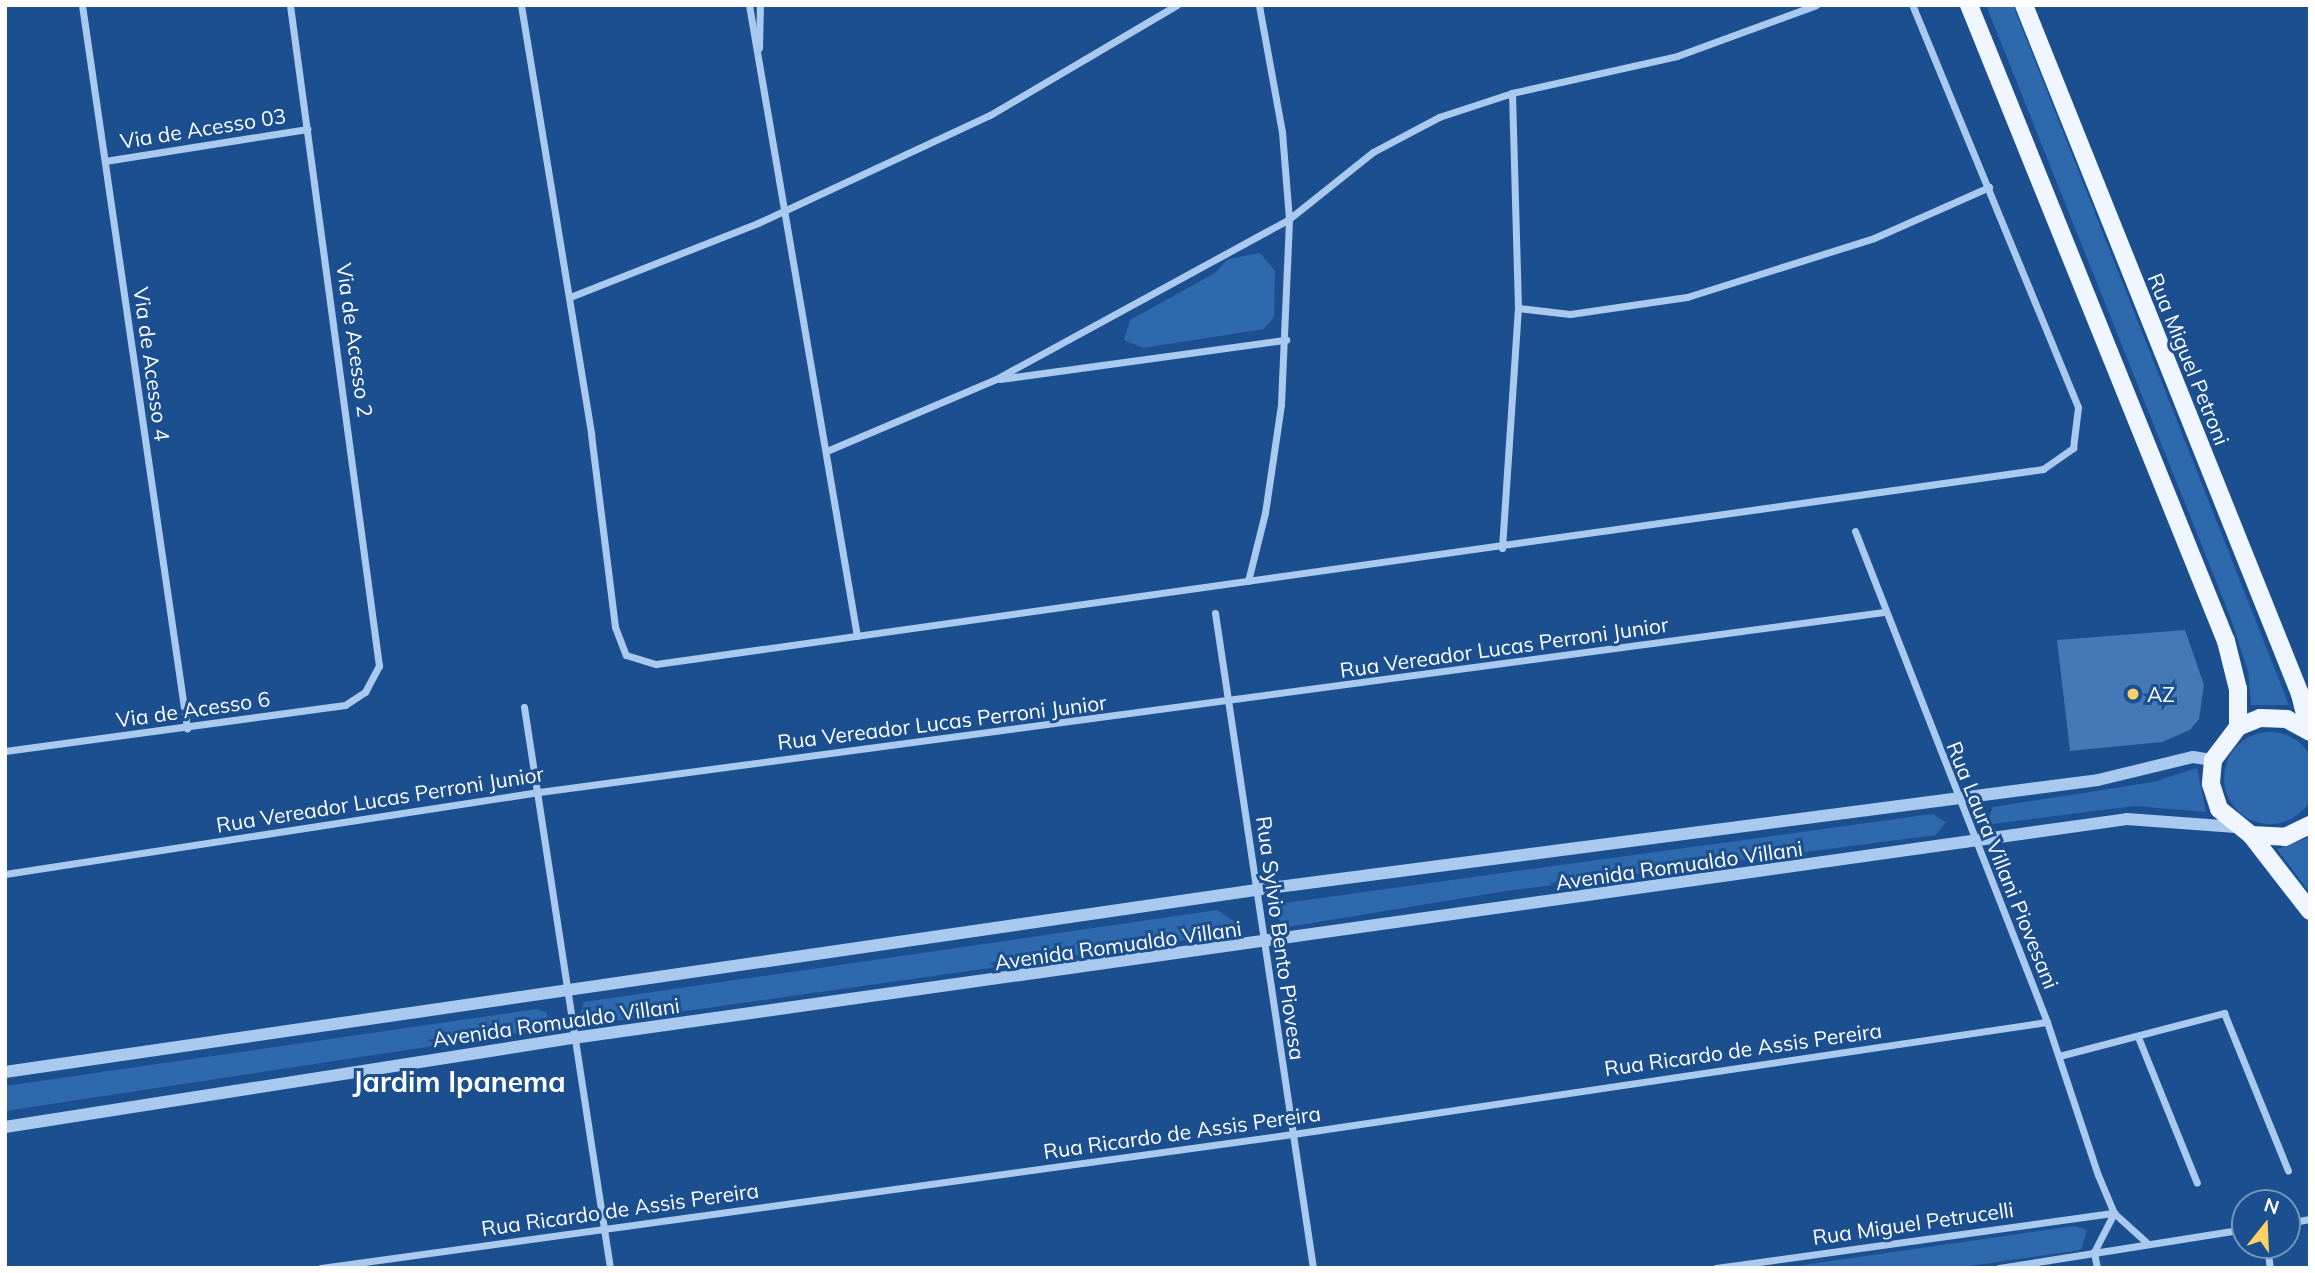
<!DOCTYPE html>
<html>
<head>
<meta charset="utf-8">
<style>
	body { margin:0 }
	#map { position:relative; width:2315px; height:1273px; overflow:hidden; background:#1b4f8f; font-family:Mulish,sans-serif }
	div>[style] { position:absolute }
	.green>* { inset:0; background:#2e69ad }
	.round { border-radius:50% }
	.building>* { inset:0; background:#4478b7 }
	.minor>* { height:7px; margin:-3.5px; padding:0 3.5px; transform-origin:3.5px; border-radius:3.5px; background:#a9c9ee }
	.tertiary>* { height:12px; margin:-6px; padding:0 6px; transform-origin:6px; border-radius:6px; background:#a9c9ee }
	.primary>* { height:18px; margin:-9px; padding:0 9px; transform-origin:9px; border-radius:9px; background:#f0f6ff }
	.dots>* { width:19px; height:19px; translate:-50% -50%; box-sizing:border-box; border:4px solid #1b4f8f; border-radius:50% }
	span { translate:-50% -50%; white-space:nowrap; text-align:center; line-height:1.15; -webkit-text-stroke:6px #1b4f8f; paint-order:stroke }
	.street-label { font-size:21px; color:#fff }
	.poi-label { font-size:21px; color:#fff }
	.left { translate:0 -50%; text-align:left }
	.district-label { font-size:28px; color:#fff; font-weight:700 }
	.frame { position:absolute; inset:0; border:7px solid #fff; pointer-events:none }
	.north { position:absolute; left:2231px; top:1189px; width:70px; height:70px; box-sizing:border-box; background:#1b4f8f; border:2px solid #7695bc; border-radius:50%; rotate:18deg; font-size:19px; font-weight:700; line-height:28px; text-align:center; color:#fff }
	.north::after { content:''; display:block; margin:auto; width:24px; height:32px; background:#ffd166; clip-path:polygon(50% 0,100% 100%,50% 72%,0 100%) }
</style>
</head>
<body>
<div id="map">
	<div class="green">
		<i style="clip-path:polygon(1986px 5px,2013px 5px,2289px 705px,2251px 705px,2248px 671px,2230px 616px)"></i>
		<i style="clip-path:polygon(1260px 253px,1275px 271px,1274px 317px,1264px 329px,1143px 348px,1124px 340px,1130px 320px,1215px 273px,1228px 259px)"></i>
		<i class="round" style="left:2224px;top:732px;width:92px;height:92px"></i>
		<i style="clip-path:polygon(2197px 768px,2206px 812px,2134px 806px,1992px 824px,1988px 819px,1993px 807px,2153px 782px)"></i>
		<i style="clip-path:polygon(1932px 814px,1946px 822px,1936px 835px,1506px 891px,1288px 927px,1276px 917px,1284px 903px)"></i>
		<i style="clip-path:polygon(2310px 837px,2310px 893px,2277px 849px)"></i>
		<i style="clip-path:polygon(1217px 910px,1235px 922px,1229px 934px,587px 1025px,578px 1021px,584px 1002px)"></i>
		<i style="clip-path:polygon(537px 1009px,547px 1013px,548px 1020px,532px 1031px,5px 1111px,5px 1086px)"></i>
		<i style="clip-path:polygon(2074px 1226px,2087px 1230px,2081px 1250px,1956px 1268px,1782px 1268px)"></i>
	</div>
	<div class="building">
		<i style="clip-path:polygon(2185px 630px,2204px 685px,2199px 719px,2190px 730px,2162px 742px,2070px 751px,2057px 640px)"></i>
	</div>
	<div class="minor">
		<i style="left:82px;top:5px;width:731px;rotate:81.74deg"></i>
		<i style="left:521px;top:5px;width:435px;rotate:80.7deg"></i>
		<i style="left:591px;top:434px;width:194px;rotate:82.9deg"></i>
		<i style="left:615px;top:627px;width:30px;rotate:69deg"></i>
		<i style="left:626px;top:655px;width:31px;rotate:17deg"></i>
		<i style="left:656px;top:664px;width:1401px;rotate:-8deg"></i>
		<i style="left:2043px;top:469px;width:37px;rotate:-35deg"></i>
		<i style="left:2073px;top:448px;width:41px;rotate:-83deg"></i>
		<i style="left:2078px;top:407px;width:435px;rotate:-112.4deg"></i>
		<i style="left:749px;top:5px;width:640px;rotate:80.29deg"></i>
		<i style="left:759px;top:48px;width:43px;rotate:-88.7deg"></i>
		<i style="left:105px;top:161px;width:205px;rotate:-9deg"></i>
		<i style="left:570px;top:297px;width:202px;rotate:-21.5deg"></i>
		<i style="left:758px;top:223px;width:256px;rotate:-25deg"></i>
		<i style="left:990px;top:115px;width:217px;rotate:-30.5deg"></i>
		<i style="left:1518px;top:308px;width:52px;rotate:6.6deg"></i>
		<i style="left:1570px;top:314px;width:118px;rotate:-8.3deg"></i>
		<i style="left:1687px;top:297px;width:196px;rotate:-17.5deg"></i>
		<i style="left:1874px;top:238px;width:126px;rotate:-23.9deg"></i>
		<i style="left:1000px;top:379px;width:289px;rotate:-7.8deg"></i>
		<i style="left:829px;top:450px;width:181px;rotate:-23deg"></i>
		<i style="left:996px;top:379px;width:334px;rotate:-28.6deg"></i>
		<i style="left:1289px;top:219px;width:107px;rotate:-38.6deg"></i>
		<i style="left:1373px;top:152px;width:75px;rotate:-27.9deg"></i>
		<i style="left:1439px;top:117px;width:77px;rotate:-18.2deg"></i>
		<i style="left:1512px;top:93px;width:169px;rotate:-12.6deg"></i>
		<i style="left:1677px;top:56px;width:148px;rotate:-20.1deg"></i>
		<i style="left:1855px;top:531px;width:527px;rotate:68.64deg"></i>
		<i style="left:2047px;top:1022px;width:161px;rotate:71.6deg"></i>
		<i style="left:2098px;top:1175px;width:41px;rotate:67.2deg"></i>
		<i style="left:2114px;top:1213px;width:43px;rotate:42.2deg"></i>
		<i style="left:1502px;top:548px;width:241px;rotate:-86.2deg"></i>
		<i style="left:1518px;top:308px;width:215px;rotate:-91.6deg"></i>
		<i style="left:1248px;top:581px;width:70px;rotate:-76deg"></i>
		<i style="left:1265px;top:513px;width:110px;rotate:-81.6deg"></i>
		<i style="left:1281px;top:404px;width:185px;rotate:-87.5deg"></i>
		<i style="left:1289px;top:219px;width:87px;rotate:-94.6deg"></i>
		<i style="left:1282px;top:132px;width:129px;rotate:-100.3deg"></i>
		<i style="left:1215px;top:613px;width:662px;rotate:81.49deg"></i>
		<i style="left:524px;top:707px;width:568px;rotate:81.28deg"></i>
		<i style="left:5px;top:751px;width:343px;rotate:-7.7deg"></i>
		<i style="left:345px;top:705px;width:24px;rotate:-33deg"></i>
		<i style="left:365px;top:692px;width:30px;rotate:-62deg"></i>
		<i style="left:379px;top:666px;width:667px;rotate:-97.67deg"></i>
		<i style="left:5px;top:874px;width:540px;rotate:-8.73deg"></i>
		<i style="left:539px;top:792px;width:1357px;rotate:-7.62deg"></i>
		<i style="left:2138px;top:1037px;width:157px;rotate:68deg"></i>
		<i style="left:2059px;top:1056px;width:171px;rotate:-14.6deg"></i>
		<i style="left:2224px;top:1013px;width:170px;rotate:67.9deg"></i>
		<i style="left:2287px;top:1223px;width:23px;rotate:-10deg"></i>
		<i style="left:2267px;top:1245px;width:23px;rotate:83deg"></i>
		<i style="left:321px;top:1268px;width:981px;rotate:-7.85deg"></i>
		<i style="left:1293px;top:1134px;width:762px;rotate:-8.45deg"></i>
		<i style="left:1716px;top:1268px;width:402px;rotate:-7.9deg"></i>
		<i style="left:1999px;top:1268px;width:249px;rotate:-9deg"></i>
		<i style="left:2097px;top:1268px;width:16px;rotate:-101deg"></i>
		<i style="left:2094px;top:1252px;width:44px;rotate:-62.9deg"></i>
	</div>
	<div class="tertiary">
		<i style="left:5px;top:1072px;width:1263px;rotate:-8.28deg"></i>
		<i style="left:1255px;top:890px;width:850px;rotate:-7.43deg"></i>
		<i style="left:2098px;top:780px;width:98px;rotate:-13.6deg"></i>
		<i style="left:2193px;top:757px;width:20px;rotate:9deg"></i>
		<i style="left:5px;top:1127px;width:575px;rotate:-8.91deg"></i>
		<i style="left:573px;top:1038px;width:1569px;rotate:-8.02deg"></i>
		<i style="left:2127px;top:819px;width:109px;rotate:4.2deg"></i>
	</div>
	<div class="primary">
		<i style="left:1969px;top:5px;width:686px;rotate:68deg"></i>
		<i style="left:2226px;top:641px;width:49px;rotate:76deg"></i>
		<i style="left:2238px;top:689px;width:38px;rotate:90deg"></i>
		<i style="left:2024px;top:5px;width:742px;rotate:68.17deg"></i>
		<i style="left:2300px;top:694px;width:37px;rotate:76deg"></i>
		<i style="left:2310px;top:732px;width:26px;rotate:-151deg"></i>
		<i style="left:2287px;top:719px;width:27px;rotate:-178deg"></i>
		<i style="left:2260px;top:718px;width:24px;rotate:158deg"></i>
		<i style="left:2238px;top:727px;width:41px;rotate:127.1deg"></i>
		<i style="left:2213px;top:760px;width:24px;rotate:95deg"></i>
		<i style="left:2211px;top:784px;width:26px;rotate:72deg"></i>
		<i style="left:2219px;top:809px;width:41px;rotate:39.1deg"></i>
		<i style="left:2251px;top:835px;width:34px;rotate:3deg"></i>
		<i style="left:2285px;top:837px;width:28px;rotate:-26deg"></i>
		<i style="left:2251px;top:835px;width:96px;rotate:52.2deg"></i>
	</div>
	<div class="dots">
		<i style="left:2133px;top:694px;background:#ffd166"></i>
	</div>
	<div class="street-label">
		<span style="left:203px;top:128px;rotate:-9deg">Via de Acesso 03</span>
		<span style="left:355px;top:340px;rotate:82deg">Via de Acesso 2</span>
		<span style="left:2189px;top:359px;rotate:68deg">Rua Miguel Petroni</span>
		<span style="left:152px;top:364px;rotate:82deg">Via de Acesso 4</span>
		<span style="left:1504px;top:647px;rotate:-8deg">Rua Vereador Lucas Perroni Junior</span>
		<span style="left:193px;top:709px;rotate:-8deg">Via de Acesso 6</span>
		<span style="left:942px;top:722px;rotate:-7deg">Rua Vereador Lucas Perroni Junior</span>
		<span style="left:380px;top:799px;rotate:-9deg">Rua Vereador Lucas Perroni Junior</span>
		<span style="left:1679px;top:865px;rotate:-8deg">Avenida Romualdo Villani</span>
		<span style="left:2003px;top:865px;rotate:68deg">Rua Laura Villani Piovesani</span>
		<span style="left:1281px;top:938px;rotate:82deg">Rua Sylvio Bento Piovesa</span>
		<span style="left:1118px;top:945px;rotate:-8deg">Avenida Romualdo Villani</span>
		<span style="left:556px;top:1022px;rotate:-8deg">Avenida Romualdo Villani</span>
		<span style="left:1743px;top:1049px;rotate:-8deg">Rua Ricardo de Assis Pereira</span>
		<span style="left:1182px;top:1132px;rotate:-8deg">Rua Ricardo de Assis Pereira</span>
		<span style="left:620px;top:1209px;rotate:-8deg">Rua Ricardo de Assis Pereira</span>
		<span style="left:1913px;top:1223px;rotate:-8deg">Rua Miguel Petrucelli</span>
	</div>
	<div class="poi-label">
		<span class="left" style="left:2147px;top:694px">AZ</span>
	</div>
	<div class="district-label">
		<span style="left:459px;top:1082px">Jardim Ipanema</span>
	</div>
	<div class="frame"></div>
	<div class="north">N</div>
</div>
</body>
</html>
